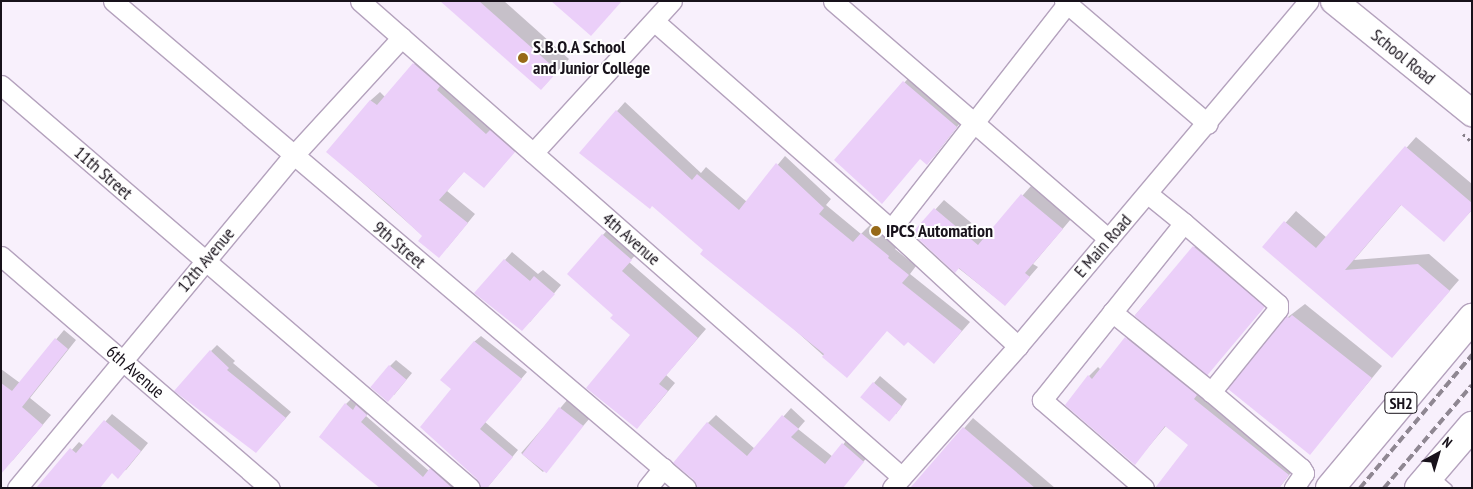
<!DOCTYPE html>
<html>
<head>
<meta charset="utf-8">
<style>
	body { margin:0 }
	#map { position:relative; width:1473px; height:489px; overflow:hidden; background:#f8f0fc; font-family:"PT Sans Narrow",sans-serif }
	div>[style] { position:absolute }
	.shadow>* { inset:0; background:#0003; transform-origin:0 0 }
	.building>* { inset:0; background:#ebcff9; transform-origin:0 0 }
	.path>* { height:3px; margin-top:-1.5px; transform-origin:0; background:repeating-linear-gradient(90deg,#837c86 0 2.5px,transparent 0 6.5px) }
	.roads { filter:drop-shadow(1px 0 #b4a2bd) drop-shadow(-1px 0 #b4a2bd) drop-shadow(0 1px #b4a2bd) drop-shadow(0 -1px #b4a2bd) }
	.lane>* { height:9px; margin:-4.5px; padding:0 4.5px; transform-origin:4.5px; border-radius:4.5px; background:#fff }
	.street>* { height:19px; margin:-9.5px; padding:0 9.5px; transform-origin:9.5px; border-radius:9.5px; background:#fff }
	.secondary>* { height:26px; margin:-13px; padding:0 13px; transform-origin:13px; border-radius:13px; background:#fff }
	.primary>* { height:28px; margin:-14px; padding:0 14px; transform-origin:14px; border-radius:14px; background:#fff }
	.rail>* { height:4px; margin-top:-2px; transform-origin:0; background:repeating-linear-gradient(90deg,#8f8792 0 8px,transparent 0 12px) }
	.dots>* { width:14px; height:14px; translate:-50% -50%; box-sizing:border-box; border:2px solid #fff; border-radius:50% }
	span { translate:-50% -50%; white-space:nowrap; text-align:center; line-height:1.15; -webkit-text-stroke:4px #fff; paint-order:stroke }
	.shield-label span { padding:1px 4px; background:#fff; border:1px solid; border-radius:4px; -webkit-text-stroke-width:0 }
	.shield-label { font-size:16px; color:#18121b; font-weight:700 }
	.poi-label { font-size:18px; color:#18121b; font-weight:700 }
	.left { translate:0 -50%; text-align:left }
	.street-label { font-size:18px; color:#18121b }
	.frame { position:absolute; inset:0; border:2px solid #18121b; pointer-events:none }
	.north { position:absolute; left:1413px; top:429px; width:50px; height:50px; -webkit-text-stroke:4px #fff; paint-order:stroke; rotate:39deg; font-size:14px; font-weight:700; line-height:20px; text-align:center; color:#18121b }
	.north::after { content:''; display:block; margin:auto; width:18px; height:22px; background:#18121b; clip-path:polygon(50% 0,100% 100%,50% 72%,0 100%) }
</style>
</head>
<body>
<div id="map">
	<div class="shadow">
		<i style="clip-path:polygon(442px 1px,504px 1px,569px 59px,541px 89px)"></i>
		<i style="clip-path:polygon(422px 55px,522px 143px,492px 178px,465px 170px,447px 191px,475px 214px,447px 248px,423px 236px,328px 152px,371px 100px,380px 92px,385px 97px)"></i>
		<i style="clip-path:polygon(912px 74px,964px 118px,935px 155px,927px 163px,921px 158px,836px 160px)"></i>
		<i style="clip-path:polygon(625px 102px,701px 173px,706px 167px,747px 202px,785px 156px,831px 199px,826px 205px,861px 234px,870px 225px,897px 247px,895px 249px,916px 266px,910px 274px,970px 322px,942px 354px,887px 330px,847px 377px,774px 311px,701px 254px,705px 249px,653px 205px,580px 153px)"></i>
		<i style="clip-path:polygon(1416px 137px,1472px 184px,1472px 210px,1444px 240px,1402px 204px,1354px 260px,1429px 254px,1459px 280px,1392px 357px,1264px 247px,1296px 211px,1327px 238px)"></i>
		<i style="clip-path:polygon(1031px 186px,1071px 219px,1033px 264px,1038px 267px,1005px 305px,914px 233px,944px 200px,987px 236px)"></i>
		<i style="clip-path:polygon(611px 226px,639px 251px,629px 262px,706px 329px,666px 375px,675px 383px,645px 419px,632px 335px,614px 314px,568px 274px)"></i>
		<i style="left:1204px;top:236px;width:92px;height:105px;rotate:41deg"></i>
		<i style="clip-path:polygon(512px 252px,538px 274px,543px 270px,561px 285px,530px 322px,505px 260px)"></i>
		<i style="clip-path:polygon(1305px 304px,1382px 366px,1310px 453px,1288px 317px)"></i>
		<i style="clip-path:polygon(1135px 329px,1297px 465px,1279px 488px,1158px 488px,1190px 445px,1166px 426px,1135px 463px,1089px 376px,1098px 367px,1101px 370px)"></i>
		<i style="clip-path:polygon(64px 330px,76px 340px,30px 398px,51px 415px,13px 460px,1px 466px,1px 369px,20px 383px)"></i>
		<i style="clip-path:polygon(481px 336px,527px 372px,485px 422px,518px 450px,487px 488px,452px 389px,474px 342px)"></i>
		<i style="clip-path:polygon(217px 345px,235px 361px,233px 363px,291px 412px,262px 445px,211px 351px)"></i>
		<i style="clip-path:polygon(396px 360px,412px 373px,394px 395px,390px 366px)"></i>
		<i style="clip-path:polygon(880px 376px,907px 399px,896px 414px,874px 383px)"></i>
		<i style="clip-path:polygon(352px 398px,373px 408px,366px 416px,429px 471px,437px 463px,466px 488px,382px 488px,346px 404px)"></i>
		<i style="left:569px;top:398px;width:29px;height:73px;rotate:41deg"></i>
		<i style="clip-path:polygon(791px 408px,805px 421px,798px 429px,833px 457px,850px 436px,871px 453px,840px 488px,697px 488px,695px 479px,708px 423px,716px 415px,755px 449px)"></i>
		<i style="clip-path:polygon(112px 414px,148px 443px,126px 470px,38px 488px,79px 442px,84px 446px)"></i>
		<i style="clip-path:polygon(973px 418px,1055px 488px,912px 488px)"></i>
	</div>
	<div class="building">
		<i style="clip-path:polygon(440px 1px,479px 1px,558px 71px,541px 90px)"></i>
		<i style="clip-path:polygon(551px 1px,622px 1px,591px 36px)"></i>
		<i style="clip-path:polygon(413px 63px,440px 86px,437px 90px,486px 134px,490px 130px,515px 152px,484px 188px,464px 172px,439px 200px,468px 223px,439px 258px,418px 241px,422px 236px,388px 204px,326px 152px,370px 100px,377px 105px)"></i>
		<i style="clip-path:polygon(903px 81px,957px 127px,927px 165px,920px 159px,882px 204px,834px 160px)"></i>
		<i style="clip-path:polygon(616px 110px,692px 180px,697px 174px,739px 210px,776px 163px,824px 208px,819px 214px,853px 242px,861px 233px,889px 256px,888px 258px,909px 275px,902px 283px,962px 331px,934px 364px,908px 342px,904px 346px,887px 331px,847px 378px,822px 357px,824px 354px,700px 254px,703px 250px,652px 206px,650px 209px,579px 153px)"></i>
		<i style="clip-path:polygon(1405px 146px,1472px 203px,1472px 210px,1444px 242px,1401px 205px,1345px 270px,1418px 264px,1450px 291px,1392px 358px,1262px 247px,1284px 221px,1316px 248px)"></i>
		<i style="clip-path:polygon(1021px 194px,1063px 229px,1025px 273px,1030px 277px,1005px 306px,959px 268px,955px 273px,912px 233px,934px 208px,978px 245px)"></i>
		<i style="clip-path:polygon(602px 234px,632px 260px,622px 271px,698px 338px,659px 384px,668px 391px,637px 429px,586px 388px,630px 335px,610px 318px,613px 315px,567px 274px)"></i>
		<i style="left:1193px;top:246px;width:94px;height:91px;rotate:40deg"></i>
		<i style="clip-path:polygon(504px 259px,530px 281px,534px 276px,555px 294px,522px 331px,474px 293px)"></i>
		<i style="clip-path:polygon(1292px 315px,1372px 378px,1310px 455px,1228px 389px,1287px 316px,1289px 318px)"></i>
		<i style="clip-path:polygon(1125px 337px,1197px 395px,1194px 399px,1289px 475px,1279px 488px,1155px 488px,1188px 445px,1165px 426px,1135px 465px,1065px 405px,1088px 375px,1092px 379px)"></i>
		<i style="clip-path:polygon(55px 338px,68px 349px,22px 407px,43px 425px,1px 474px,1px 383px,12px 391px)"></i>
		<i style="clip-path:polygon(474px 341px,522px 379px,480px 429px,513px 457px,487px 488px,481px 488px,477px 479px,420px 427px,451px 389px,440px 380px)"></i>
		<i style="clip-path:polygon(210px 350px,229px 368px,227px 370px,286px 418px,256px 453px,174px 391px)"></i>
		<i style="left:389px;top:365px;width:23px;height:29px;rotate:40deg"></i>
		<i style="left:873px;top:382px;width:38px;height:20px;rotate:40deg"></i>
		<i style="clip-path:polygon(345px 403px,353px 410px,356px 405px,367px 415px,361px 422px,423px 477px,430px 468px,452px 488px,380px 488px,366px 477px,319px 437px)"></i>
		<i style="left:559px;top:407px;width:31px;height:60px;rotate:38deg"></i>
		<i style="clip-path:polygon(782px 415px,799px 429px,791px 437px,825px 464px,842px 443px,864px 462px,843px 488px,697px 488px,693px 479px,673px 463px,707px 422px,747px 456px)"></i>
		<i style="clip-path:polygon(104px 420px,141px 451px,118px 479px,112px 473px,100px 488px,36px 488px,70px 448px,76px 453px)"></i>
		<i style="clip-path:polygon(963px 427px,1035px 488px,910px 488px)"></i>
	</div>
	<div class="path">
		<i style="left:1463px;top:134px;width:12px;rotate:42deg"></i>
	</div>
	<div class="roads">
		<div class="lane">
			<i style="left:1433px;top:476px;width:18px;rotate:41deg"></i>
		</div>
		<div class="street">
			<i style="left:113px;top:1px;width:752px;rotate:40.36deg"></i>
			<i style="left:360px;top:1px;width:721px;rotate:41.29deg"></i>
			<i style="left:833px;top:1px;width:364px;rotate:40.8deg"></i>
			<i style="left:1064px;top:1px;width:189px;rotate:40.5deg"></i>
			<i style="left:654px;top:21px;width:315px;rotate:41.3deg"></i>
			<i style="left:891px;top:229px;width:173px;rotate:42.7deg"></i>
			<i style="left:1px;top:85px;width:618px;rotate:40.67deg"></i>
			<i style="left:533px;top:153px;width:206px;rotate:-47.6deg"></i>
			<i style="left:1184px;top:223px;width:124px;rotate:40.8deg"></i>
			<i style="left:1278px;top:304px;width:5px;rotate:90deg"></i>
			<i style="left:1278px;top:309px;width:107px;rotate:128.9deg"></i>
			<i style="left:1211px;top:392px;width:118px;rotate:40.2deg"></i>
			<i style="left:1301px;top:468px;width:6px;rotate:59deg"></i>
			<i style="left:1304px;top:473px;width:18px;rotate:124deg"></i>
			<i style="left:891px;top:229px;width:286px;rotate:-52deg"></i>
			<i style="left:1px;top:256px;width:355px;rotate:40.8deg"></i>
			<i style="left:1112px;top:312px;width:127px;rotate:38.9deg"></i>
			<i style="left:17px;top:488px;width:432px;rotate:-50.3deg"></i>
			<i style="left:293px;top:156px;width:161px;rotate:-47.5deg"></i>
			<i style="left:647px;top:488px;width:26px;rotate:-51deg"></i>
			<i style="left:892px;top:488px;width:190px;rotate:-48.4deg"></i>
			<i style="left:1018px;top:346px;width:451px;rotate:-49.9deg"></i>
			<i style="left:1144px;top:488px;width:135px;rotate:-139.2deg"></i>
			<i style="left:1042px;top:400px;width:227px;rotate:-51.3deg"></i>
			<i style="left:1184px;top:223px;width:46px;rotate:-141.1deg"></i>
		</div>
		<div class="secondary">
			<i style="left:1334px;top:1px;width:178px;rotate:39.1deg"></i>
		</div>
		<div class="primary">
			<i style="left:1330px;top:488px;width:222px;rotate:-50.1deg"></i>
			<i style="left:1419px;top:488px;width:82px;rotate:-49.5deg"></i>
		</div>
	</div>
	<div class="rail">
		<i style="left:1360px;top:488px;width:174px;rotate:-49.9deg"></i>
		<i style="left:1384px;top:488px;width:135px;rotate:-49.5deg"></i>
	</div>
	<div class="dots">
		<i style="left:523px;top:58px;background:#976a18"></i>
		<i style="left:876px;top:231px;background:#976a18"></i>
	</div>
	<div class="shield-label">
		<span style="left:1401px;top:403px">SH2</span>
	</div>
	<div class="poi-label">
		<span class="left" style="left:533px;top:58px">S.B.O.A School<br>and Junior College</span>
		<span class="left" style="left:886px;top:231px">IPCS Automation</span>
	</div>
	<div class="street-label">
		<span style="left:1403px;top:57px;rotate:39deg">School Road</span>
		<span style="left:103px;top:173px;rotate:41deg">11th Street</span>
		<span style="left:631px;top:239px;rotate:41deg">4th Avenue</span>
		<span style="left:399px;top:245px;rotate:40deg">9th Street</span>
		<span style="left:1103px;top:246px;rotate:-49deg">E Main Road</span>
		<span style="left:206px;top:260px;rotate:-50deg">12th Avenue</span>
		<span style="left:135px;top:372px;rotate:41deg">6th Avenue</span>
	</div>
	<div class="frame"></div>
	<div class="north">N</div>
</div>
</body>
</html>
